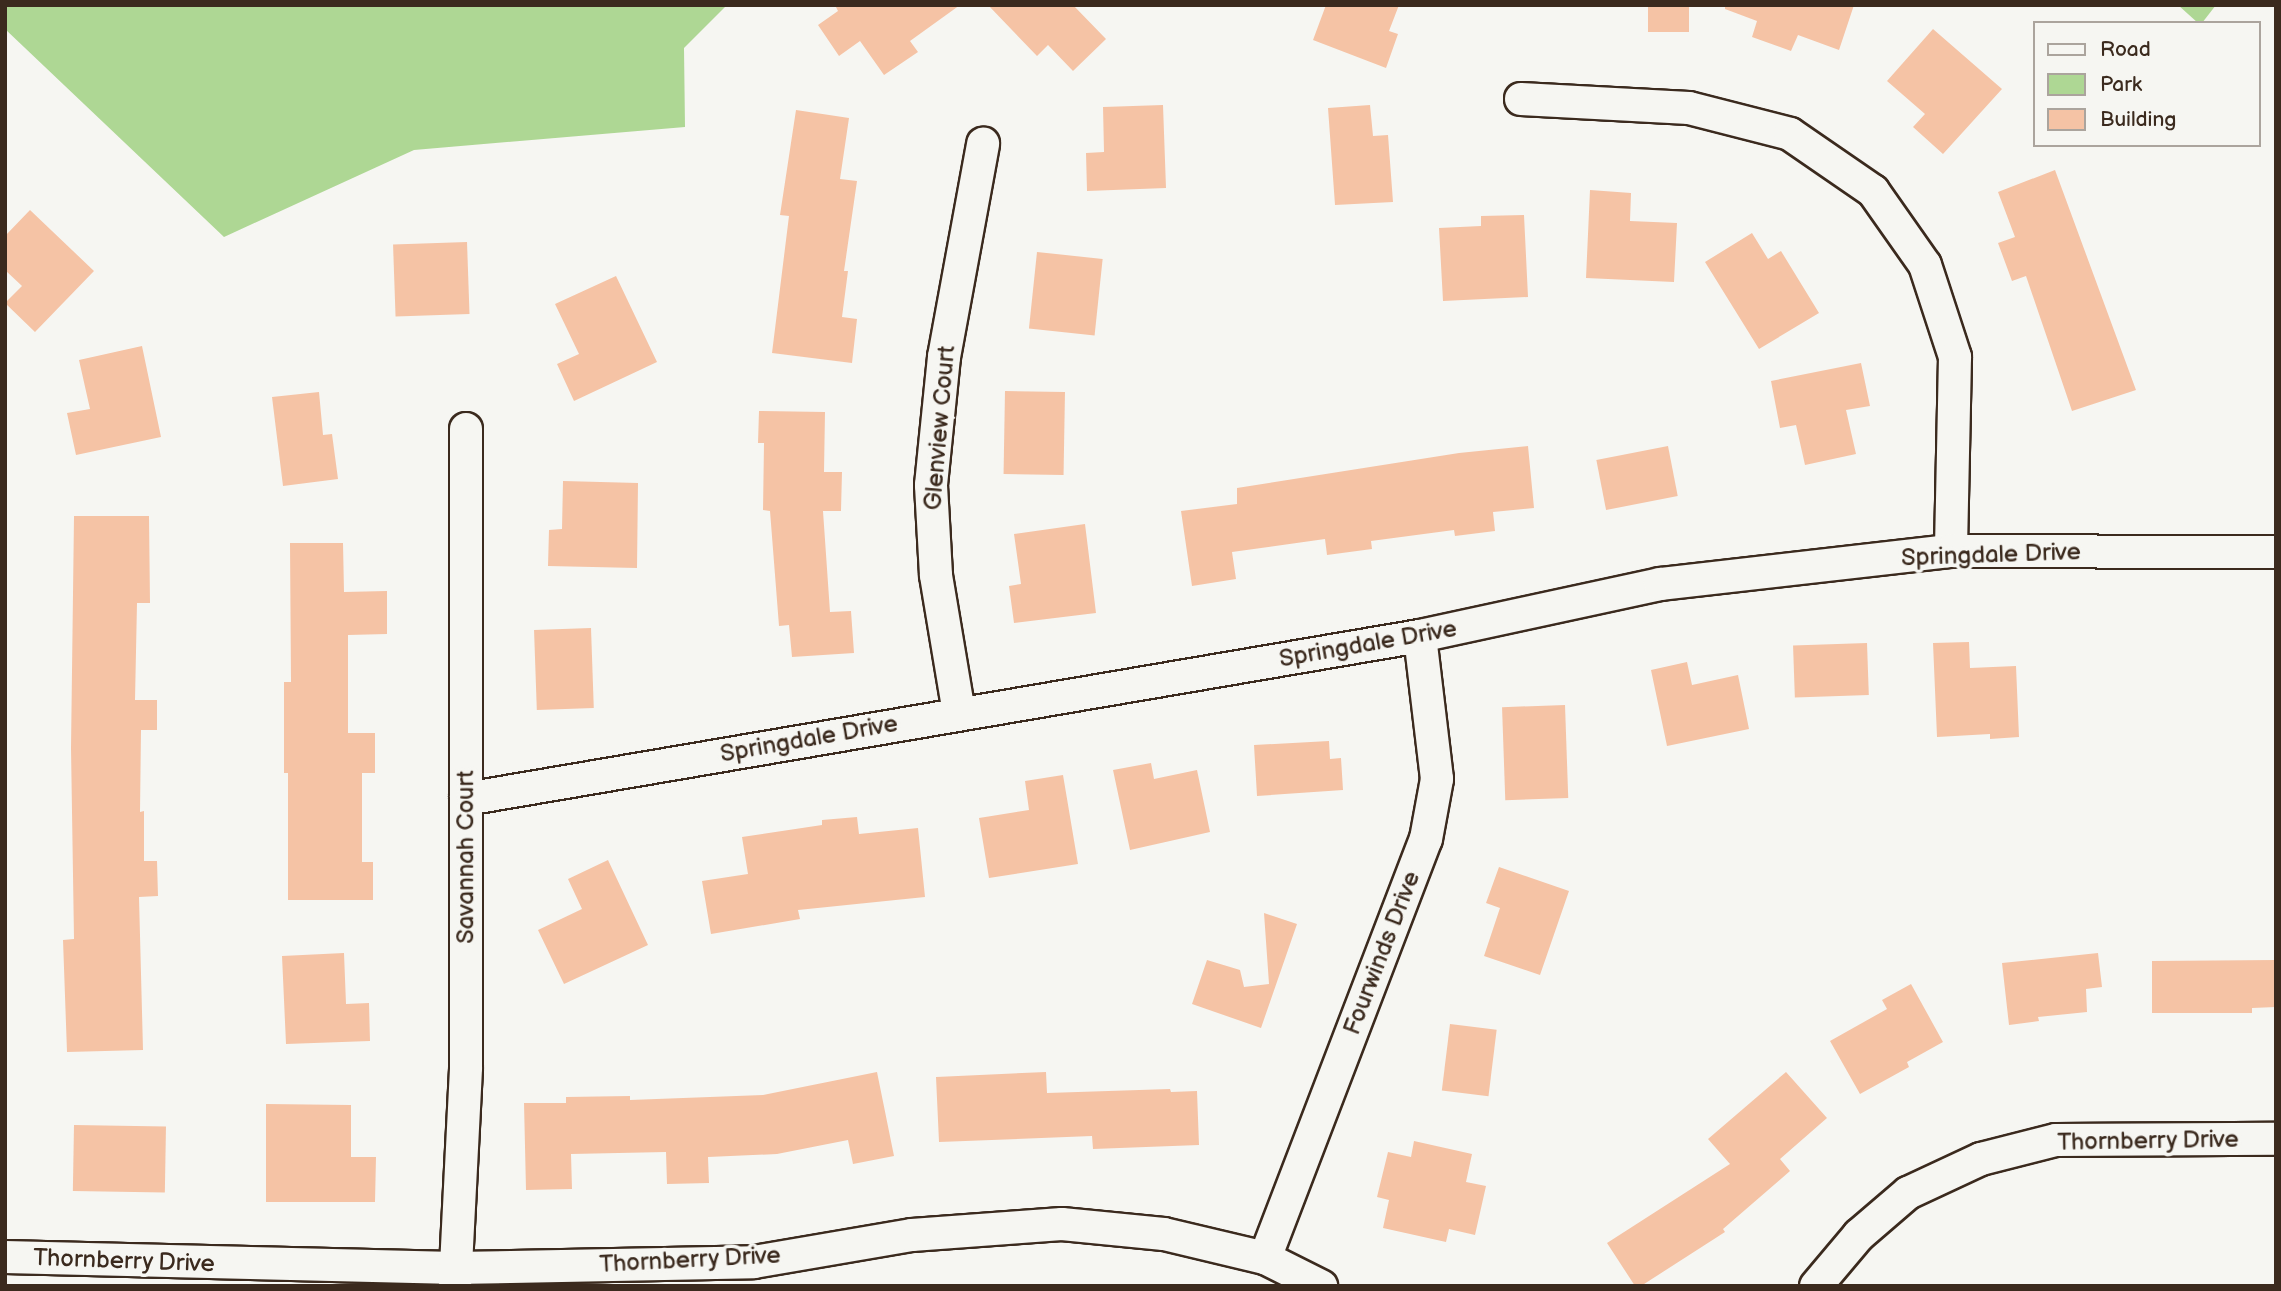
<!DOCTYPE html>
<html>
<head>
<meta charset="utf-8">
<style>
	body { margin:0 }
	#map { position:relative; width:2281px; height:1291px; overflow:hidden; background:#f6f6f2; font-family:"Balsamiq Sans",sans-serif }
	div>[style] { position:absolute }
	.green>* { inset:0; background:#aed794 }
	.building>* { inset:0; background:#f5c3a5; transform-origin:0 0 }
	.roads { filter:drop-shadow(2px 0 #3b2a1e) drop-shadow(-2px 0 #3b2a1e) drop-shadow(0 2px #3b2a1e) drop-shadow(0 -2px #3b2a1e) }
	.minor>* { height:32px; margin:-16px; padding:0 16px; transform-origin:16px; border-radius:16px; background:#f6f6f2 }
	span { translate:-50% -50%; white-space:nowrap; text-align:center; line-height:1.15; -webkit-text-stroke:7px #f6f6f2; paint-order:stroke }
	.street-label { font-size:24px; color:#3b2a1e }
	.frame { position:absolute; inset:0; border:7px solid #3b2a1e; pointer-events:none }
	.legend { position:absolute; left:2033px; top:21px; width:228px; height:126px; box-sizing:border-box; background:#f6f6f2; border:2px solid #aba49d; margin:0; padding:9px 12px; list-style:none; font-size:21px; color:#3b2a1e }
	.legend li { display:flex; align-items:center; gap:14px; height:35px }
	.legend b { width:35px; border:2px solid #aba49d }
</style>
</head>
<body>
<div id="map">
	<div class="green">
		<i style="clip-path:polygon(5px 5px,727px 5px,684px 48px,685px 127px,414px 150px,224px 237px,5px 29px)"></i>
		<i style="clip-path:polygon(2178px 5px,2216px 5px,2202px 23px,2198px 23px)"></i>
	</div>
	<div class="building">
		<i style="clip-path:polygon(835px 5px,960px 5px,910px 41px,918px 52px,884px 75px,860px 41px,839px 56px,818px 25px,838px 11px)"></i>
		<i style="clip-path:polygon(988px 5px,1073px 5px,1106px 39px,1073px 71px,1048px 45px,1037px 56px)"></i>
		<i style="clip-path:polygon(1326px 5px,1399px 5px,1389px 31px,1398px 34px,1386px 68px,1313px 40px)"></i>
		<i style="left:1648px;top:5px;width:41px;height:27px"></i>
		<i style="clip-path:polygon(1725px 5px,1854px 5px,1839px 50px,1798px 35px,1791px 51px,1752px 37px,1757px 21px,1725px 9px)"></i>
		<i style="clip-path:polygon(1933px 29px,2002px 89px,1943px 154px,1913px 127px,1925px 114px,1887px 81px)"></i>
		<i style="clip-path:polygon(1163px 105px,1166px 188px,1087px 191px,1086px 153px,1104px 152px,1103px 107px)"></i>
		<i style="clip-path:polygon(1370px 105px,1373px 136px,1388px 135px,1393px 202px,1335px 205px,1328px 108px)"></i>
		<i style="clip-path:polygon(796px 110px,849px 118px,840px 179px,857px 181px,844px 271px,848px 271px,842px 317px,857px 319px,852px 363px,772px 353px,789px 216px,780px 215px)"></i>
		<i style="clip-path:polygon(2055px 170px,2136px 390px,2072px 411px,2026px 276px,2012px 281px,1998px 243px,2015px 237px,1998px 192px)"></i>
		<i style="clip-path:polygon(1590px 190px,1631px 193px,1630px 221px,1677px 223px,1674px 282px,1586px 278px)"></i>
		<i style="clip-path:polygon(30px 210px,94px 271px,35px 332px,5px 303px,22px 286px,5px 270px,5px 236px)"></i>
		<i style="clip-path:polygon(1524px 215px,1528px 297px,1443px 301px,1439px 228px,1481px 226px,1481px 216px)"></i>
		<i style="clip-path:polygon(1752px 233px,1768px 259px,1781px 251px,1819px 313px,1759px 349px,1705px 262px)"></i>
		<i style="left:467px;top:242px;width:72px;height:74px;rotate:88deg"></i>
		<i style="left:1037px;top:252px;width:66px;height:77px;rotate:6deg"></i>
		<i style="clip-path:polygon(616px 276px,657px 362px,574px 401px,557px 364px,579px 354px,555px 304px)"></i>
		<i style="clip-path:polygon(142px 346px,161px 437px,76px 455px,67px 413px,90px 409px,79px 360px)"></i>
		<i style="clip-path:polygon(1861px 363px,1870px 406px,1846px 410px,1856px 454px,1805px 465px,1796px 425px,1780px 428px,1771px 381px)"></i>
		<i style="left:1005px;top:391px;width:60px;height:83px;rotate:1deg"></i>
		<i style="clip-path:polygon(319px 392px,323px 435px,332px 434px,338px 479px,283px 486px,272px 397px)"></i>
		<i style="clip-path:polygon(759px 411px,825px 412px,824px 472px,842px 472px,841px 511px,823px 511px,830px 612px,851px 611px,854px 653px,792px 657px,789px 625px,779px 626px,770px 511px,763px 510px,764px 443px,758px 443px)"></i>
		<i style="clip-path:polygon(1528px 446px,1534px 508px,1493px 512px,1495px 531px,1455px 536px,1454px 530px,1371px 541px,1372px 549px,1327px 555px,1325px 539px,1232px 552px,1236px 579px,1192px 586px,1181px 511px,1237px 504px,1237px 488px,1459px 453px)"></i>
		<i style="left:1668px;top:446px;width:51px;height:73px;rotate:79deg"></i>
		<i style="clip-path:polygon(563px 481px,638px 483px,637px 568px,548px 566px,549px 530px,562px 529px)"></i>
		<i style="clip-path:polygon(74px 516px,149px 516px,150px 603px,137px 603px,135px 700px,157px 700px,157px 730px,141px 730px,140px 812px,144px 811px,144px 861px,157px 861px,158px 896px,139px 897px,143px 1050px,67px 1052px,63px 940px,74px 939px,71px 748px)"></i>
		<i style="clip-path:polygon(1085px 524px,1096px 613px,1014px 623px,1009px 586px,1021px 584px,1014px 534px)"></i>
		<i style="clip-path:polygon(290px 543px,343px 543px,344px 592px,387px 591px,387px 634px,348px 635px,348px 733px,375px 733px,375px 773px,362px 773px,362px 862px,373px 862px,373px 900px,288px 900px,288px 773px,284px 773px,284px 682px,291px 682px)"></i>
		<i style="left:591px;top:628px;width:80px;height:57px;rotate:88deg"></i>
		<i style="clip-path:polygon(1969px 642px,1970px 668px,2016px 666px,2019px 737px,1990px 739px,1990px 734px,1937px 737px,1933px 643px)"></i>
		<i style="left:1867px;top:643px;width:52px;height:74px;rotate:88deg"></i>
		<i style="clip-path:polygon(1687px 662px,1692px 685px,1738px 675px,1749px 729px,1667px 746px,1651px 670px)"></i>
		<i style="left:1565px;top:705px;width:93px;height:63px;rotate:88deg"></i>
		<i style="clip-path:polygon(1329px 741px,1330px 759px,1341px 758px,1343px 790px,1257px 796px,1254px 745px)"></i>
		<i style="clip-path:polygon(1151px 763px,1154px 779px,1197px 770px,1210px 832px,1130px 850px,1113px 770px)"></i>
		<i style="clip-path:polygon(1063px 775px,1078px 864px,989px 878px,979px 818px,1029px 810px,1025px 781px)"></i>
		<i style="clip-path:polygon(857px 817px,859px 834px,918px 828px,925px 897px,798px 910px,800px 919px,711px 934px,702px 881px,748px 874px,742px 837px,822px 825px,822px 820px)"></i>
		<i style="clip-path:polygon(608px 860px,648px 945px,564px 984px,538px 930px,582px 909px,568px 879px)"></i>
		<i style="clip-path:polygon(1499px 867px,1569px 891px,1540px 975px,1484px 956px,1500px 908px,1486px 903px)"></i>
		<i style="clip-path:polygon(1264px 913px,1297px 924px,1261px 1028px,1192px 1004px,1207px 960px,1240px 970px,1244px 987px,1269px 984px)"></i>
		<i style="clip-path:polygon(344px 953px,346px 1004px,369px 1003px,370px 1041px,286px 1044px,282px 956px)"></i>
		<i style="clip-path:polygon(2098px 953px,2102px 987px,2086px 989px,2087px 1012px,2038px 1017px,2039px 1021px,2009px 1025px,2002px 963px)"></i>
		<i style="clip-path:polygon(2276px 960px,2276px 1007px,2252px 1008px,2252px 1013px,2152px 1013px,2152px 961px)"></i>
		<i style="clip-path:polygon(1911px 984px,1943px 1042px,1907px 1062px,1909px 1067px,1860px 1094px,1830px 1041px,1887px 1009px,1882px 1000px)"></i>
		<i style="left:1450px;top:1024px;width:47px;height:67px;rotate:7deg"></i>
		<i style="clip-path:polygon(877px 1072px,894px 1156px,853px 1164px,848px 1140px,777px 1154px,708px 1157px,709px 1183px,667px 1184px,666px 1152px,571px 1154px,572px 1189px,526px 1190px,524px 1103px,566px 1103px,566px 1097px,630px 1096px,630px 1100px,763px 1095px)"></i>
		<i style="clip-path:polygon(1046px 1072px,1047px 1093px,1170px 1089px,1171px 1092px,1197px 1091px,1199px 1145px,1093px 1149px,1092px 1136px,939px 1142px,936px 1077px)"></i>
		<i style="clip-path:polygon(1786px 1072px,1827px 1118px,1780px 1159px,1790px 1171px,1723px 1229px,1725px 1232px,1641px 1286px,1635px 1286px,1607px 1243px,1730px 1164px,1708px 1139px)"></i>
		<i style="clip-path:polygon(266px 1104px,351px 1105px,351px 1157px,376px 1157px,375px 1202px,266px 1202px)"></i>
		<i style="left:74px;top:1125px;width:92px;height:66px;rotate:1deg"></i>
		<i style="clip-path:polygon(1414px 1141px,1472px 1154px,1466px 1182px,1486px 1186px,1475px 1235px,1449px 1229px,1446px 1242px,1383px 1228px,1389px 1200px,1377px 1197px,1388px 1152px,1411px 1157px)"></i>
	</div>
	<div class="roads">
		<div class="minor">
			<i style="left:1521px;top:99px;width:168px;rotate:3.1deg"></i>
			<i style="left:1689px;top:108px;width:104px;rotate:14.4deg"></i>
			<i style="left:1790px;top:134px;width:101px;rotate:34.5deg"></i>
			<i style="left:1873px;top:191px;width:90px;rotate:54.9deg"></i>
			<i style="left:1925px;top:265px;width:97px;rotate:71.9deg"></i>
			<i style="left:1955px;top:357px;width:194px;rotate:91.2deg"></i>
			<i style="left:959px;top:713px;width:140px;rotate:-99.5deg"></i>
			<i style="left:936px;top:575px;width:90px;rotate:-93.2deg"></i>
			<i style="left:931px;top:485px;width:129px;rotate:-84.2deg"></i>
			<i style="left:944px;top:357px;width:217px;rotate:-79.6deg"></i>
			<i style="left:466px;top:799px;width:968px;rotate:-9.7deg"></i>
			<i style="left:1420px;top:636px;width:246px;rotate:-12.2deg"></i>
			<i style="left:1660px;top:584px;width:293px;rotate:-6.5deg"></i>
			<i style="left:1951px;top:551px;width:325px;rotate:0.2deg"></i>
			<i style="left:5px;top:1257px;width:450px;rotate:1.4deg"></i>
			<i style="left:455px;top:1268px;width:299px;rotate:-1.1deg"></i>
			<i style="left:754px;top:1262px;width:160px;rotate:-9.7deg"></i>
			<i style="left:912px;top:1235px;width:150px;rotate:-4.2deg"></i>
			<i style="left:1062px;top:1224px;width:102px;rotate:5.6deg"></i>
			<i style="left:1164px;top:1234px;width:104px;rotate:13.4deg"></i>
			<i style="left:1265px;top:1258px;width:63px;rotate:26.6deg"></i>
			<i style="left:1265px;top:1258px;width:449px;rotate:-69deg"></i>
			<i style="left:1426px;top:839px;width:61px;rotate:-79.6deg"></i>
			<i style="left:1437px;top:779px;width:144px;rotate:-96.8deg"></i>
			<i style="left:455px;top:1286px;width:219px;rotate:-87.1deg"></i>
			<i style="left:466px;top:1067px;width:638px;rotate:-90deg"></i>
			<i style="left:1816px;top:1286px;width:67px;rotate:-49.9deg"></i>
			<i style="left:1859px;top:1235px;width:65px;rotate:-40.6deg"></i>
			<i style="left:1908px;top:1193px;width:81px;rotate:-25deg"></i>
			<i style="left:1981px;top:1159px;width:77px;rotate:-14.2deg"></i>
			<i style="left:2056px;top:1140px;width:220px;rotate:-0.3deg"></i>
		</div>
	</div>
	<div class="street-label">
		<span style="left:940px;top:428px;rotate:-85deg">Glenview Court</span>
		<span style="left:1991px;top:555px;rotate:-2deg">Springdale Drive</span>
		<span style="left:1368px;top:644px;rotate:-10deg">Springdale Drive</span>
		<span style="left:809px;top:739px;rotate:-10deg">Springdale Drive</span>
		<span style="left:466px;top:857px;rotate:-90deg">Savannah Court</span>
		<span style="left:1382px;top:953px;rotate:-69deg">Fourwinds Drive</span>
		<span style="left:2148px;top:1141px;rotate:-1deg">Thornberry Drive</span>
		<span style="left:690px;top:1260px;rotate:-3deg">Thornberry Drive</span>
		<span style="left:124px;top:1261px;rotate:2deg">Thornberry Drive</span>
	</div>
	<div class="frame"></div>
	<ul class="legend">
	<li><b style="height:9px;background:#f6f6f2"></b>Road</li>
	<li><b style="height:19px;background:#aed794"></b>Park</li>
	<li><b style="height:19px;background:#f5c3a5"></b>Building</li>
	</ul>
</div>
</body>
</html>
